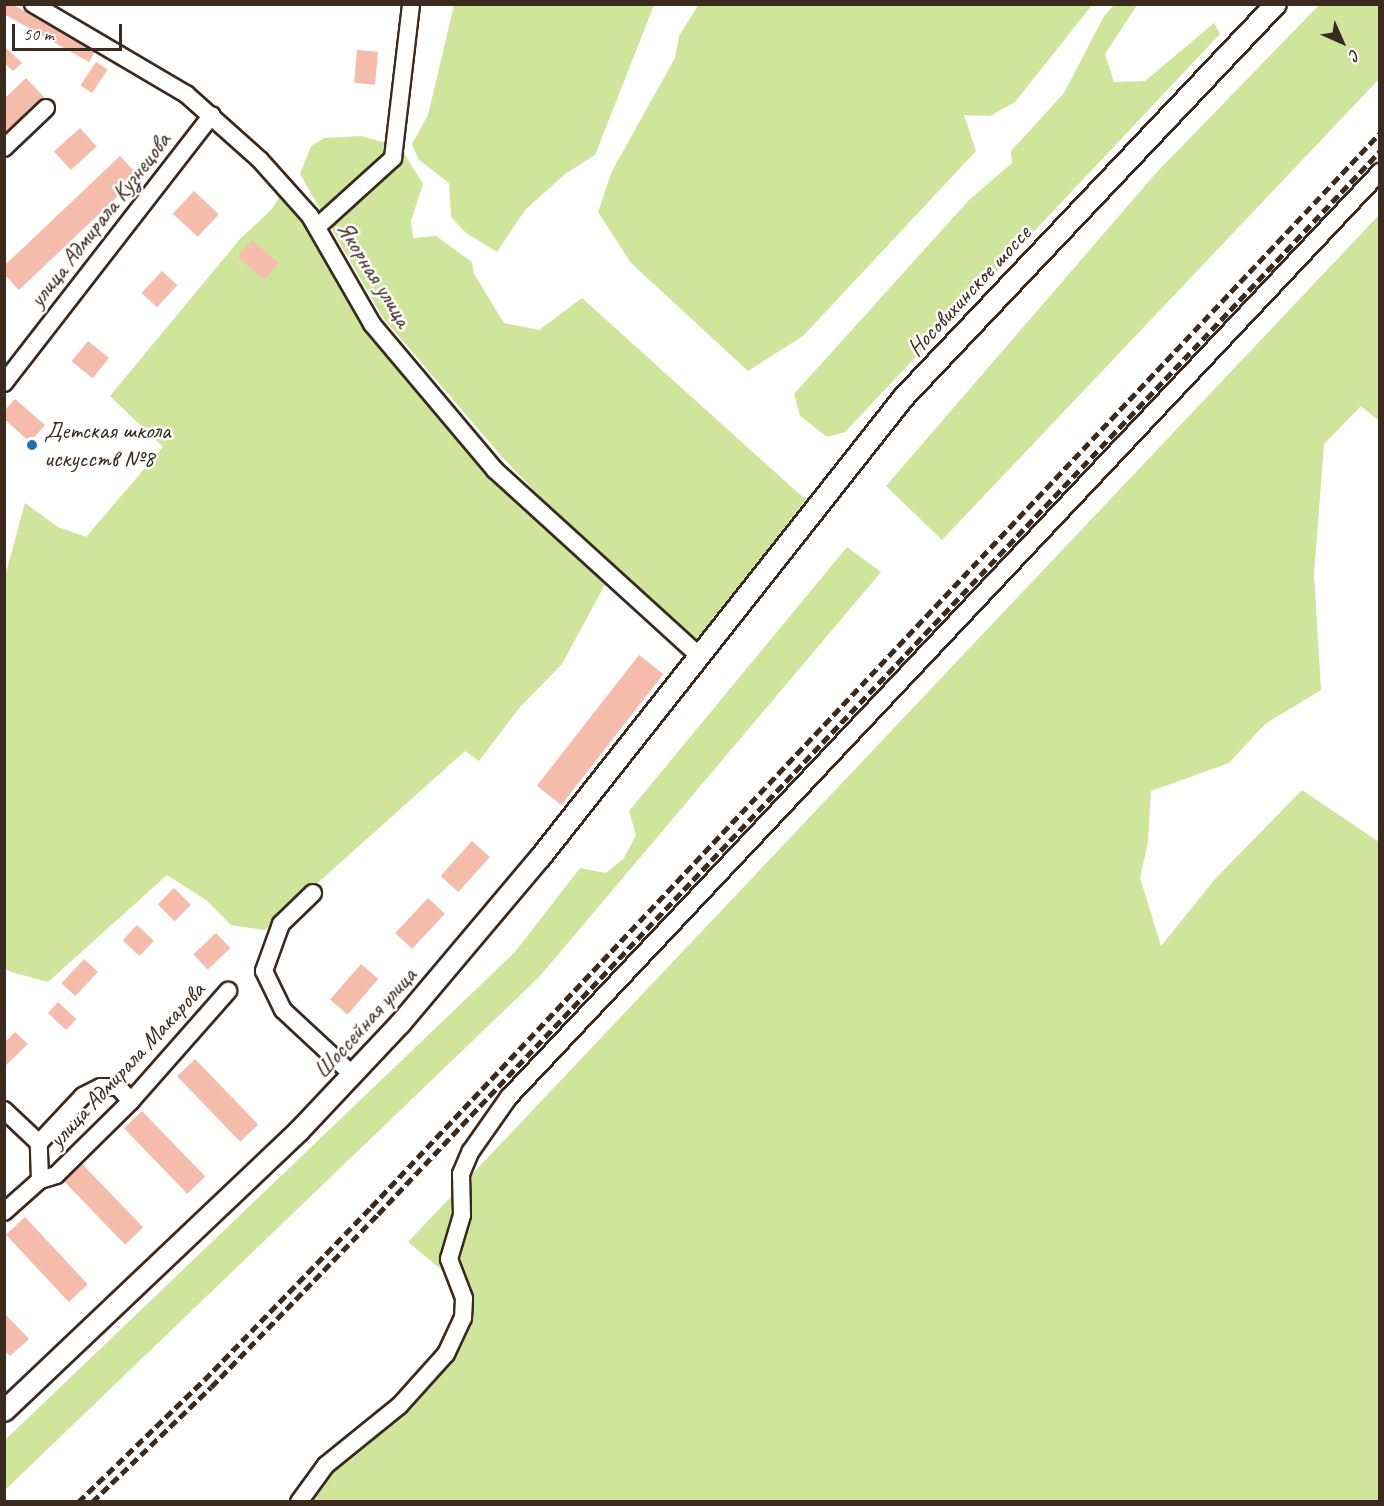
<!DOCTYPE html>
<html>
<head>
<meta charset="utf-8">
<style>
	body { margin:0 }
	#map { position:relative; width:1384px; height:1506px; overflow:hidden; background:#fff; font-family:Caveat,sans-serif }
	div>[style] { position:absolute }
	.green>* { inset:0; background:#cfe59b }
	.building>* { inset:0; background:#f5bcab; transform-origin:0 0 }
	.roads { filter:drop-shadow(2px 0 #3b2a1e) drop-shadow(-2px 0 #3b2a1e) drop-shadow(0 2px #3b2a1e) drop-shadow(0 -2px #3b2a1e) }
	.minor>* { height:16px; margin:-8px; padding:0 8px; transform-origin:8px; border-radius:8px; background:#fff }
	.major>* { height:20px; margin:-10px; padding:0 10px; transform-origin:10px; border-radius:10px; background:#fff }
	.rail>* { height:4.5px; margin-top:-2.25px; transform-origin:0; background:repeating-linear-gradient(90deg,#3b2a1e 0 9px,transparent 0 13.5px) }
	.dots>* { width:16px; height:16px; translate:-50% -50%; box-sizing:border-box; border:3px solid #fff; border-radius:50% }
	span { translate:-50% -50%; white-space:nowrap; text-align:center; line-height:1.15; -webkit-text-stroke:5px #fff; paint-order:stroke }
	.street-label { font-size:24px; color:#3b2a1e }
	.poi-label { font-size:24px; color:#3b2a1e }
	.left { translate:0 -50%; text-align:left }
	.frame { position:absolute; inset:0; border:6px solid #3b2a1e; pointer-events:none }
	.north { position:absolute; left:1312px; top:12px; width:60px; height:60px; -webkit-text-stroke:4px #fff; paint-order:stroke; rotate:135deg; font-size:16px; font-weight:700; line-height:24px; text-align:center; color:#3b2a1e }
	.north::after { content:''; display:block; margin:auto; width:21px; height:27px; background:#3b2a1e; clip-path:polygon(50% 0,100% 100%,50% 72%,0 100%) }
	.scale { position:absolute; left:12px; top:24px; width:110px; height:27px; box-sizing:border-box; border:3px solid #3b2a1e; border-top:0; padding-left:8px; font-size:18px; line-height:21px; white-space:nowrap; color:#3b2a1e; -webkit-text-stroke:4px #fff; paint-order:stroke }
</style>
</head>
<body>
<div id="map">
	<div class="green">
		<i style="clip-path:polygon(699px 4px,1092px 4px,1092px 5px,1015px 102px,990px 116px,964px 115px,976px 151px,803px 336px,748px 371px,631px 263px,598px 212px,612px 171px,675px 58px,679px 36px)"></i>
		<i style="clip-path:polygon(454px 5px,654px 5px,595px 155px,565px 174px,525px 210px,497px 252px,466px 233px,451px 217px,449px 183px,418px 159px,412px 144px,428px 115px)"></i>
		<i style="clip-path:polygon(1114px 5px,1137px 5px,1105px 54px,1114px 82px,1145px 81px,1214px 23px,1220px 34px,845px 432px,827px 437px,800px 416px,794px 394px,969px 200px,1012px 163px,1011px 151px,1064px 93px,1104px 16px)"></i>
		<i style="clip-path:polygon(1319px 5px,1379px 5px,1379px 79px,942px 540px,886px 486px,1156px 173px)"></i>
		<i style="clip-path:polygon(361px 136px,400px 147px,423px 184px,411px 221px,413px 238px,436px 236px,472px 262px,474px 274px,504px 323px,539px 330px,582px 298px,806px 500px,695px 641px,617px 577px,503px 458px,383px 318px,300px 174px,311px 146px,324px 138px)"></i>
		<i style="clip-path:polygon(286px 185px,340px 271px,458px 426px,609px 577px,562px 664px,520px 707px,479px 761px,465px 751px,265px 930px,231px 925px,206px 900px,167px 875px,48px 982px,11px 972px,5px 969px,4px 580px,25px 503px,58px 527px,86px 537px,163px 447px,110px 396px,240px 239px,272px 209px)"></i>
		<i style="clip-path:polygon(1379px 215px,1379px 421px,1361px 406px,1324px 444px,1314px 574px,1321px 690px,1265px 724px,1229px 763px,1151px 791px,1148px 842px,1140px 878px,1161px 946px,1216px 878px,1302px 790px,1379px 842px,1379px 1501px,301px 1502px,385px 1417px,474px 1297px,408px 1242px)"></i>
		<i style="clip-path:polygon(847px 547px,881px 572px,540px 976px,5px 1490px,5px 1440px,515px 952px,580px 868px,606px 873px,624px 858px,636px 835px,629px 811px)"></i>
	</div>
	<div class="building">
		<i style="clip-path:polygon(4px 4px,12px 4px,95px 52px,89px 62px,4px 14px)"></i>
		<i style="clip-path:polygon(4px 46px,22px 63px,13px 71px,4px 63px)"></i>
		<i style="left:357px;top:50px;width:21px;height:33px;rotate:5deg"></i>
		<i style="left:96px;top:62px;width:14px;height:28px;rotate:34deg"></i>
		<i style="clip-path:polygon(26px 78px,45px 98px,4px 133px,4px 99px)"></i>
		<i style="left:80px;top:128px;width:25px;height:35px;rotate:48deg"></i>
		<i style="clip-path:polygon(120px 156px,139px 176px,19px 290px,4px 274px,4px 266px)"></i>
		<i style="left:194px;top:191px;width:34px;height:31px;rotate:43deg"></i>
		<i style="left:252px;top:240px;width:35px;height:22px;rotate:41deg"></i>
		<i style="left:162px;top:271px;width:21px;height:30px;rotate:43deg"></i>
		<i style="left:88px;top:341px;width:27px;height:26px;rotate:39deg"></i>
		<i style="clip-path:polygon(15px 399px,45px 425px,30px 442px,4px 419px,4px 411px)"></i>
		<i style="left:639px;top:655px;width:31px;height:166px;rotate:38deg"></i>
		<i style="left:472px;top:841px;width:24px;height:47px;rotate:42deg"></i>
		<i style="left:174px;top:888px;width:24px;height:23px;rotate:45deg"></i>
		<i style="left:428px;top:898px;width:23px;height:48px;rotate:43deg"></i>
		<i style="left:137px;top:925px;width:23px;height:21px;rotate:43deg"></i>
		<i style="left:216px;top:933px;width:21px;height:31px;rotate:47deg"></i>
		<i style="left:84px;top:959px;width:19px;height:33px;rotate:43deg"></i>
		<i style="left:361px;top:964px;width:23px;height:47px;rotate:41deg"></i>
		<i style="left:58px;top:1002px;width:25px;height:15px;rotate:43deg"></i>
		<i style="clip-path:polygon(15px 1032px,28px 1044px,4px 1067px,4px 1043px)"></i>
		<i style="left:195px;top:1059px;width:91px;height:25px;rotate:46deg"></i>
		<i style="left:142px;top:1111px;width:91px;height:25px;rotate:46deg"></i>
		<i style="left:82px;top:1164px;width:88px;height:25px;rotate:46deg"></i>
		<i style="left:25px;top:1217px;width:92px;height:26px;rotate:47deg"></i>
		<i style="clip-path:polygon(4px 1313px,29px 1339px,10px 1356px,4px 1350px)"></i>
	</div>
	<div class="roads">
		<div class="minor">
			<i style="left:33px;top:4px;width:178px;rotate:30.5deg"></i>
			<i style="left:186px;top:94px;width:99px;rotate:41.7deg"></i>
			<i style="left:260px;top:160px;width:75px;rotate:48.2deg"></i>
			<i style="left:310px;top:216px;width:125px;rotate:60.1deg"></i>
			<i style="left:372px;top:324px;width:191px;rotate:49.9deg"></i>
			<i style="left:495px;top:470px;width:275px;rotate:42.3deg"></i>
			<i style="left:4px;top:148px;width:58px;rotate:-43.6deg"></i>
			<i style="left:317px;top:227px;width:103px;rotate:-42.2deg"></i>
			<i style="left:393px;top:158px;width:155px;rotate:-83.3deg"></i>
			<i style="left:4px;top:383px;width:339px;rotate:-52.2deg"></i>
			<i style="left:313px;top:893px;width:45px;rotate:135.9deg"></i>
			<i style="left:281px;top:924px;width:50px;rotate:109.9deg"></i>
			<i style="left:264px;top:971px;width:43px;rotate:64deg"></i>
			<i style="left:283px;top:1010px;width:96px;rotate:42.9deg"></i>
			<i style="left:4px;top:1110px;width:48px;rotate:43.3deg"></i>
			<i style="left:40px;top:1180px;width:37px;rotate:-92deg"></i>
			<i style="left:39px;top:1143px;width:64px;rotate:-46.9deg"></i>
			<i style="left:83px;top:1096px;width:20px;rotate:-27deg"></i>
			<i style="left:101px;top:1087px;width:17px"></i>
			<i style="left:118px;top:1087px;width:19px;rotate:47deg"></i>
			<i style="left:4px;top:1212px;width:48px;rotate:-41.6deg"></i>
			<i style="left:40px;top:1180px;width:17px;rotate:-17deg"></i>
			<i style="left:56px;top:1175px;width:105px;rotate:-44.6deg"></i>
			<i style="left:131px;top:1101px;width:147px;rotate:-48.6deg"></i>
			<i style="left:299px;top:1502px;width:46px;rotate:-53.9deg"></i>
			<i style="left:326px;top:1465px;width:95px;rotate:-39deg"></i>
			<i style="left:400px;top:1405px;width:69px;rotate:-48deg"></i>
			<i style="left:446px;top:1354px;width:40px;rotate:-65deg"></i>
			<i style="left:463px;top:1318px;width:20px;rotate:-87deg"></i>
			<i style="left:464px;top:1298px;width:42px;rotate:-111deg"></i>
			<i style="left:449px;top:1259px;width:46px;rotate:-73.5deg"></i>
			<i style="left:462px;top:1215px;width:41px;rotate:-91.4deg"></i>
			<i style="left:461px;top:1174px;width:25px;rotate:-67deg"></i>
			<i style="left:471px;top:1151px;width:66px;rotate:-54.9deg"></i>
			<i style="left:509px;top:1097px;width:1271px;rotate:-46.72deg"></i>
		</div>
		<div class="major">
			<i style="left:4px;top:1411px;width:407px;rotate:-43.5deg"></i>
			<i style="left:299px;top:1131px;width:147px;rotate:-46.7deg"></i>
			<i style="left:400px;top:1024px;width:217px;rotate:-49.9deg"></i>
			<i style="left:540px;top:858px;width:587px;rotate:-51.71deg"></i>
			<i style="left:904px;top:397px;width:541px;rotate:-46.57deg"></i>
		</div>
	</div>
	<div class="rail">
		<i style="left:78px;top:1502px;width:175px;rotate:-44.1deg"></i>
		<i style="left:204px;top:1380px;width:240px;rotate:-46deg"></i>
		<i style="left:371px;top:1207px;width:1474px;rotate:-46.79deg"></i>
		<i style="left:92px;top:1502px;width:165px;rotate:-44deg"></i>
		<i style="left:211px;top:1387px;width:240px;rotate:-46deg"></i>
		<i style="left:378px;top:1214px;width:1461px;rotate:-46.69deg"></i>
	</div>
	<div class="dots">
		<i style="left:32px;top:445px;background:#1f6fb2"></i>
	</div>
	<div class="street-label">
		<span style="left:100px;top:220px;rotate:-52deg">улица Адмирала Кузнецова</span>
		<span style="left:374px;top:274px;rotate:58deg">Якорная улица</span>
		<span style="left:969px;top:291px;rotate:-47deg">Носовихинское шоссе</span>
		<span style="left:365px;top:1023px;rotate:-48deg">Шоссейная улица</span>
		<span style="left:127px;top:1065px;rotate:-47deg">улица Адмирала Макарова</span>
	</div>
	<div class="poi-label">
		<span class="left" style="left:44px;top:445px">Детская школа<br>искусств №8</span>
	</div>
	<div class="frame"></div>
	<div class="north">С</div>
	<div class="scale">50 m</div>
</div>
</body>
</html>
